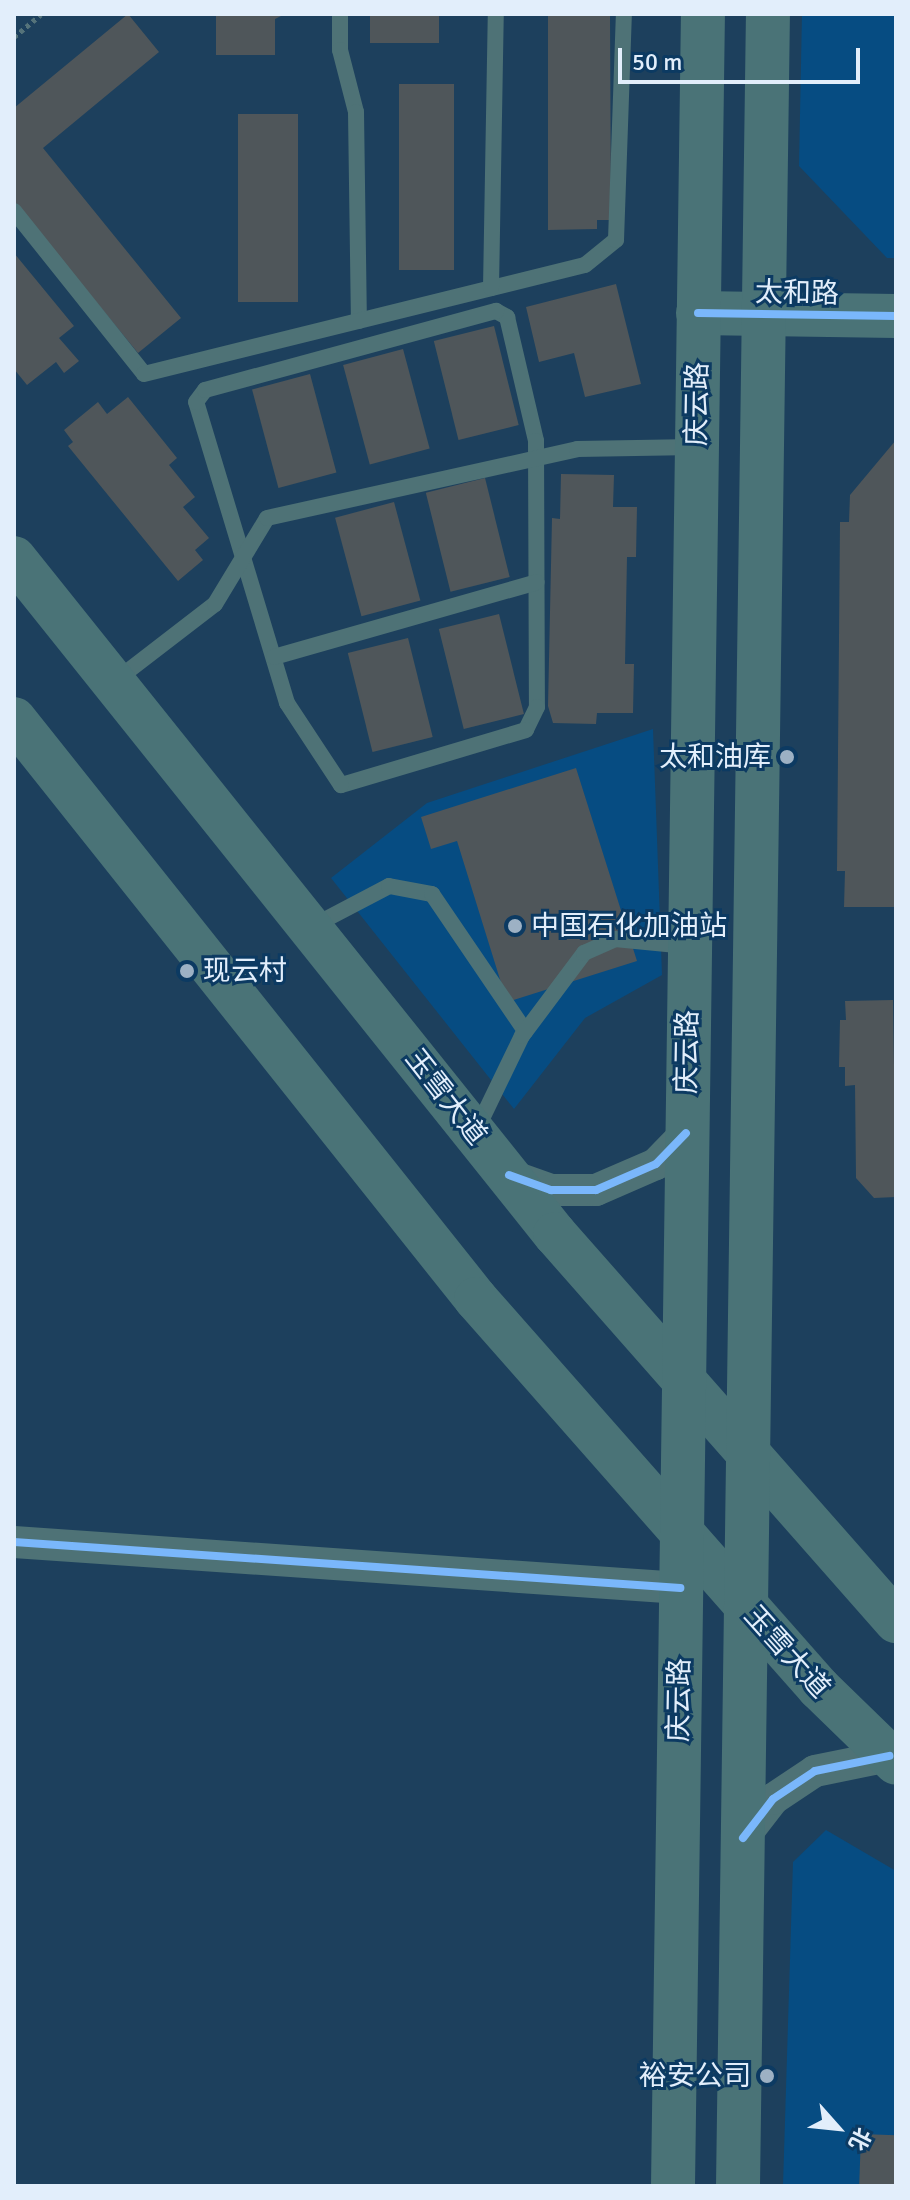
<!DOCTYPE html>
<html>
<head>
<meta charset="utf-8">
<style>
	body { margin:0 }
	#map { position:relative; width:910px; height:2200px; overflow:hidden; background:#1d405d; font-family:Signika,"Noto Sans SC",sans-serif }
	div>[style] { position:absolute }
	.built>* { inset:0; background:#064c82 }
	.building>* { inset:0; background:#4f565a; transform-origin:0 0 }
	.path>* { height:5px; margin-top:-2.5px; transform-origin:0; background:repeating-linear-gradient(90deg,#55737a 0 4px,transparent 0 8px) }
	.lane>* { height:16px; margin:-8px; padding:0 8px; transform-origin:8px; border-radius:8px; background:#4e7276 }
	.street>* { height:32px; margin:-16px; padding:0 16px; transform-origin:16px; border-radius:16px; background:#4e7276 }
	.secondary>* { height:44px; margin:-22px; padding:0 22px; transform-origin:22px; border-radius:22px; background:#4a7377 }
	.cycleway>* { height:8px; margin:-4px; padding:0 4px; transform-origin:4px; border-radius:4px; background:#7ab7fb }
	.dots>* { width:22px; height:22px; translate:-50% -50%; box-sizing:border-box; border:4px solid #0c3a62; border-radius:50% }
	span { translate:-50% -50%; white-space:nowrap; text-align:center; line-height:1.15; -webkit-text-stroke:6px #0c3a62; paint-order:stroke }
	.street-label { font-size:28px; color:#e2eefb }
	.poi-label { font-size:28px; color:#e2eefb }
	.right { translate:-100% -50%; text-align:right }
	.left { translate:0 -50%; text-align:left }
	.frame { position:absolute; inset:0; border:16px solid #e2eefb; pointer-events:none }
	.north { position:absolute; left:798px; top:2088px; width:80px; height:80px; -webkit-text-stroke:6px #0c3a62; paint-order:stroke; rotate:117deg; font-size:22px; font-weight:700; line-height:32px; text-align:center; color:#e2eefb }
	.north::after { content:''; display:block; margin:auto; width:28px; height:36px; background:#e2eefb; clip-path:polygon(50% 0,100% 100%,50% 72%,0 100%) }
	.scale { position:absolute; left:618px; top:48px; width:242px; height:36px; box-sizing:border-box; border:4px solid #e2eefb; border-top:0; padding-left:10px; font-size:24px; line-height:28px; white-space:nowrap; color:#e2eefb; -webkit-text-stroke:6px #0c3a62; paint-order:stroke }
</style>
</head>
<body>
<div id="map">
	<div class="built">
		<i style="clip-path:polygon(802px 14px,896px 14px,896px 258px,887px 258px,799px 166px)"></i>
		<i style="clip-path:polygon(653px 729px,662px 975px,585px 1018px,514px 1109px,331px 878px,427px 803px)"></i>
		<i style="clip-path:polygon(826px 1830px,896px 1871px,896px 2186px,783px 2186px,793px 1862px)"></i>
	</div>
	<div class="building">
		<i style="clip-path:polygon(128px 14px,159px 52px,43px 148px,181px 318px,138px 353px,14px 202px,14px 108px)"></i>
		<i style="clip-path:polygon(216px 14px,285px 14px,275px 19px,275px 55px,216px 55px)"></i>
		<i style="left:370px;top:14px;width:69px;height:29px"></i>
		<i style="clip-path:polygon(548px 14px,610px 14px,611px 220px,597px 220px,597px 229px,548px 230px)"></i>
		<i style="left:399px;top:84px;width:55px;height:186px"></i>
		<i style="left:238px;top:114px;width:60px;height:188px"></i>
		<i style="clip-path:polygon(14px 253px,74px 326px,59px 338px,79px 361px,64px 373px,56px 362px,27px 385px,14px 369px)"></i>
		<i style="clip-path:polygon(616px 284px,641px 384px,585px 397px,574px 353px,539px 362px,526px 307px)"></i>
		<i style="left:494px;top:326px;width:102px;height:62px;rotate:76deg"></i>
		<i style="left:403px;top:349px;width:103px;height:62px;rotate:75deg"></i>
		<i style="left:310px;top:374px;width:102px;height:60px;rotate:75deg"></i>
		<i style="clip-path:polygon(128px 397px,177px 458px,169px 465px,195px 497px,183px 507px,209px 538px,195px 550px,203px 560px,178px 581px,68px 446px,73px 442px,64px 430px,98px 402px,107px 414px)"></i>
		<i style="clip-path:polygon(896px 440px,896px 907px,844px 907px,845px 871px,837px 871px,840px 522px,849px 522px,850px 495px)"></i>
		<i style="clip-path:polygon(561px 474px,614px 475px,613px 507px,637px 507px,636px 557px,627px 557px,625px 664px,634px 664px,633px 713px,597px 713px,596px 724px,553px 723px,548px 706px,552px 518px,560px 519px)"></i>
		<i style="left:485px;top:478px;width:102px;height:61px;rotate:76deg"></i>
		<i style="left:394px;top:502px;width:102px;height:61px;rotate:75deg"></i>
		<i style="left:499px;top:614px;width:103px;height:62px;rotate:76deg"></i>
		<i style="left:408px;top:638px;width:102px;height:62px;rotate:76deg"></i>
		<i style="clip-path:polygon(576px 768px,637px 961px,507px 1002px,457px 841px,431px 849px,421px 817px)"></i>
		<i style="clip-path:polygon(893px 1000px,896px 1197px,874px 1198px,856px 1178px,855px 1085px,845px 1086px,845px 1067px,839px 1067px,840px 1020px,846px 1020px,845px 1001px)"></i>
		<i style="left:861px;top:2134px;width:35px;height:52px;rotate:2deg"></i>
	</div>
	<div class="path">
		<i style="left:14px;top:37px;width:35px;rotate:-40deg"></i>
	</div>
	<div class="lane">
		<i style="left:340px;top:14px;width:36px;rotate:90deg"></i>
		<i style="left:340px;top:50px;width:64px;rotate:75.5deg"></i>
		<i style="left:356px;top:112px;width:209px;rotate:89.2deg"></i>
		<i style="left:14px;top:211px;width:208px;rotate:51.4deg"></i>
		<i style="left:144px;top:374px;width:454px;rotate:-13.9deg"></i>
		<i style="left:585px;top:265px;width:40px;rotate:-39deg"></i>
		<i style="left:616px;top:240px;width:226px;rotate:-88deg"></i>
		<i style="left:491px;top:288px;width:274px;rotate:-89deg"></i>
		<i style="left:496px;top:311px;width:13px;rotate:29deg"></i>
		<i style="left:507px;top:317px;width:127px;rotate:76.8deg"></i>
		<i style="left:536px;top:441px;width:266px;rotate:89.8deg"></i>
		<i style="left:537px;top:707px;width:25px;rotate:116deg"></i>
		<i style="left:526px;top:730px;width:193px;rotate:163.4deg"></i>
		<i style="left:341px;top:785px;width:98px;rotate:-123.4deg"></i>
		<i style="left:287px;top:703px;width:314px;rotate:-106.8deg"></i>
		<i style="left:196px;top:402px;width:15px;rotate:-53deg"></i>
		<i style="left:205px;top:390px;width:302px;rotate:-15.2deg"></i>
		<i style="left:274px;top:657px;width:273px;rotate:-15.9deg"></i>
		<i style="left:115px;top:681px;width:126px;rotate:-37.6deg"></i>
		<i style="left:215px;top:604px;width:100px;rotate:-58.8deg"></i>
		<i style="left:267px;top:518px;width:318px;rotate:-12.5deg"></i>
		<i style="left:577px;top:449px;width:118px;rotate:-1deg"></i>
		<i style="left:311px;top:927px;width:88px;rotate:-27.7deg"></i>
		<i style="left:389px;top:886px;width:44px;rotate:10.5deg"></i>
		<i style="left:432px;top:894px;width:166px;rotate:55.8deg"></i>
		<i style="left:476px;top:1131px;width:106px;rotate:-64.2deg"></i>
		<i style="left:522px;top:1036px;width:104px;rotate:-53.2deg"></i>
		<i style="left:584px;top:953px;width:34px;rotate:-24deg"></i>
		<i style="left:615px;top:939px;width:72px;rotate:5.6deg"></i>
	</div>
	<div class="street">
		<i style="left:509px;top:1175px;width:45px;rotate:19.7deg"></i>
		<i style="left:551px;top:1190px;width:45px"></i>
		<i style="left:596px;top:1190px;width:65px;rotate:-23.4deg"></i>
		<i style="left:656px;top:1164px;width:43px;rotate:-45.9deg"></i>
		<i style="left:14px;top:1542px;width:668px;rotate:3.95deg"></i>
		<i style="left:743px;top:1838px;width:49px;rotate:-52.4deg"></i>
		<i style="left:773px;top:1799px;width:50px;rotate:-33.7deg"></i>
		<i style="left:815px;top:1771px;width:76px;rotate:-11.5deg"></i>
	</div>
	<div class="secondary">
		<i style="left:698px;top:313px;width:198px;rotate:0.9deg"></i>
		<i style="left:14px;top:558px;width:866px;rotate:51.33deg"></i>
		<i style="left:555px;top:1234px;width:516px;rotate:48.62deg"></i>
		<i style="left:14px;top:719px;width:742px;rotate:51.46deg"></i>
		<i style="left:476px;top:1299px;width:519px;rotate:48.6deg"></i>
		<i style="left:819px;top:1688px;width:107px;rotate:44.2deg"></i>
		<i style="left:673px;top:2186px;width:2172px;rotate:-89.21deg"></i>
		<i style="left:738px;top:2186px;width:2172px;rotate:-89.21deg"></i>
	</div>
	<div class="cycleway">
		<i style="left:698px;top:313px;width:198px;rotate:0.9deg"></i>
		<i style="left:509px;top:1175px;width:45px;rotate:19.7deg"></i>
		<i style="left:551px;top:1190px;width:45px"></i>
		<i style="left:596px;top:1190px;width:65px;rotate:-23.4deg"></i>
		<i style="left:656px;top:1164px;width:43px;rotate:-45.9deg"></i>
		<i style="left:14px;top:1542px;width:668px;rotate:3.95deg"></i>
		<i style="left:743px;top:1838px;width:49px;rotate:-52.4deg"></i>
		<i style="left:773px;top:1799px;width:50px;rotate:-33.7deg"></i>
		<i style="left:815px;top:1771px;width:76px;rotate:-11.5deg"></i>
	</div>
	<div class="dots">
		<i style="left:787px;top:757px;background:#9db1c4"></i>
		<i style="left:515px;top:926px;background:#9db1c4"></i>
		<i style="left:187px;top:971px;background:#9db1c4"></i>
		<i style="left:767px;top:2076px;background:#9db1c4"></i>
	</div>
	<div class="street-label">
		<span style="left:797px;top:293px;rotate:1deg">太和路</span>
		<span style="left:697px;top:404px;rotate:-89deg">庆云路</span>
		<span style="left:687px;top:1052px;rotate:-89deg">庆云路</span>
		<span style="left:446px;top:1097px;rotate:52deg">玉雪大道</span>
		<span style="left:787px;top:1652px;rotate:48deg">玉雪大道</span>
		<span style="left:679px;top:1700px;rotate:-89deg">庆云路</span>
	</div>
	<div class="poi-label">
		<span class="right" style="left:771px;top:757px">太和油库</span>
		<span class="left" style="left:531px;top:926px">中国石化加油站</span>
		<span class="left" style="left:203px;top:971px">现云村</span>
		<span class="right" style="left:751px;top:2076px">裕安公司</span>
	</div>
	<div class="frame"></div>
	<div class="north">北</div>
	<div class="scale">50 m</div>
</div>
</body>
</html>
